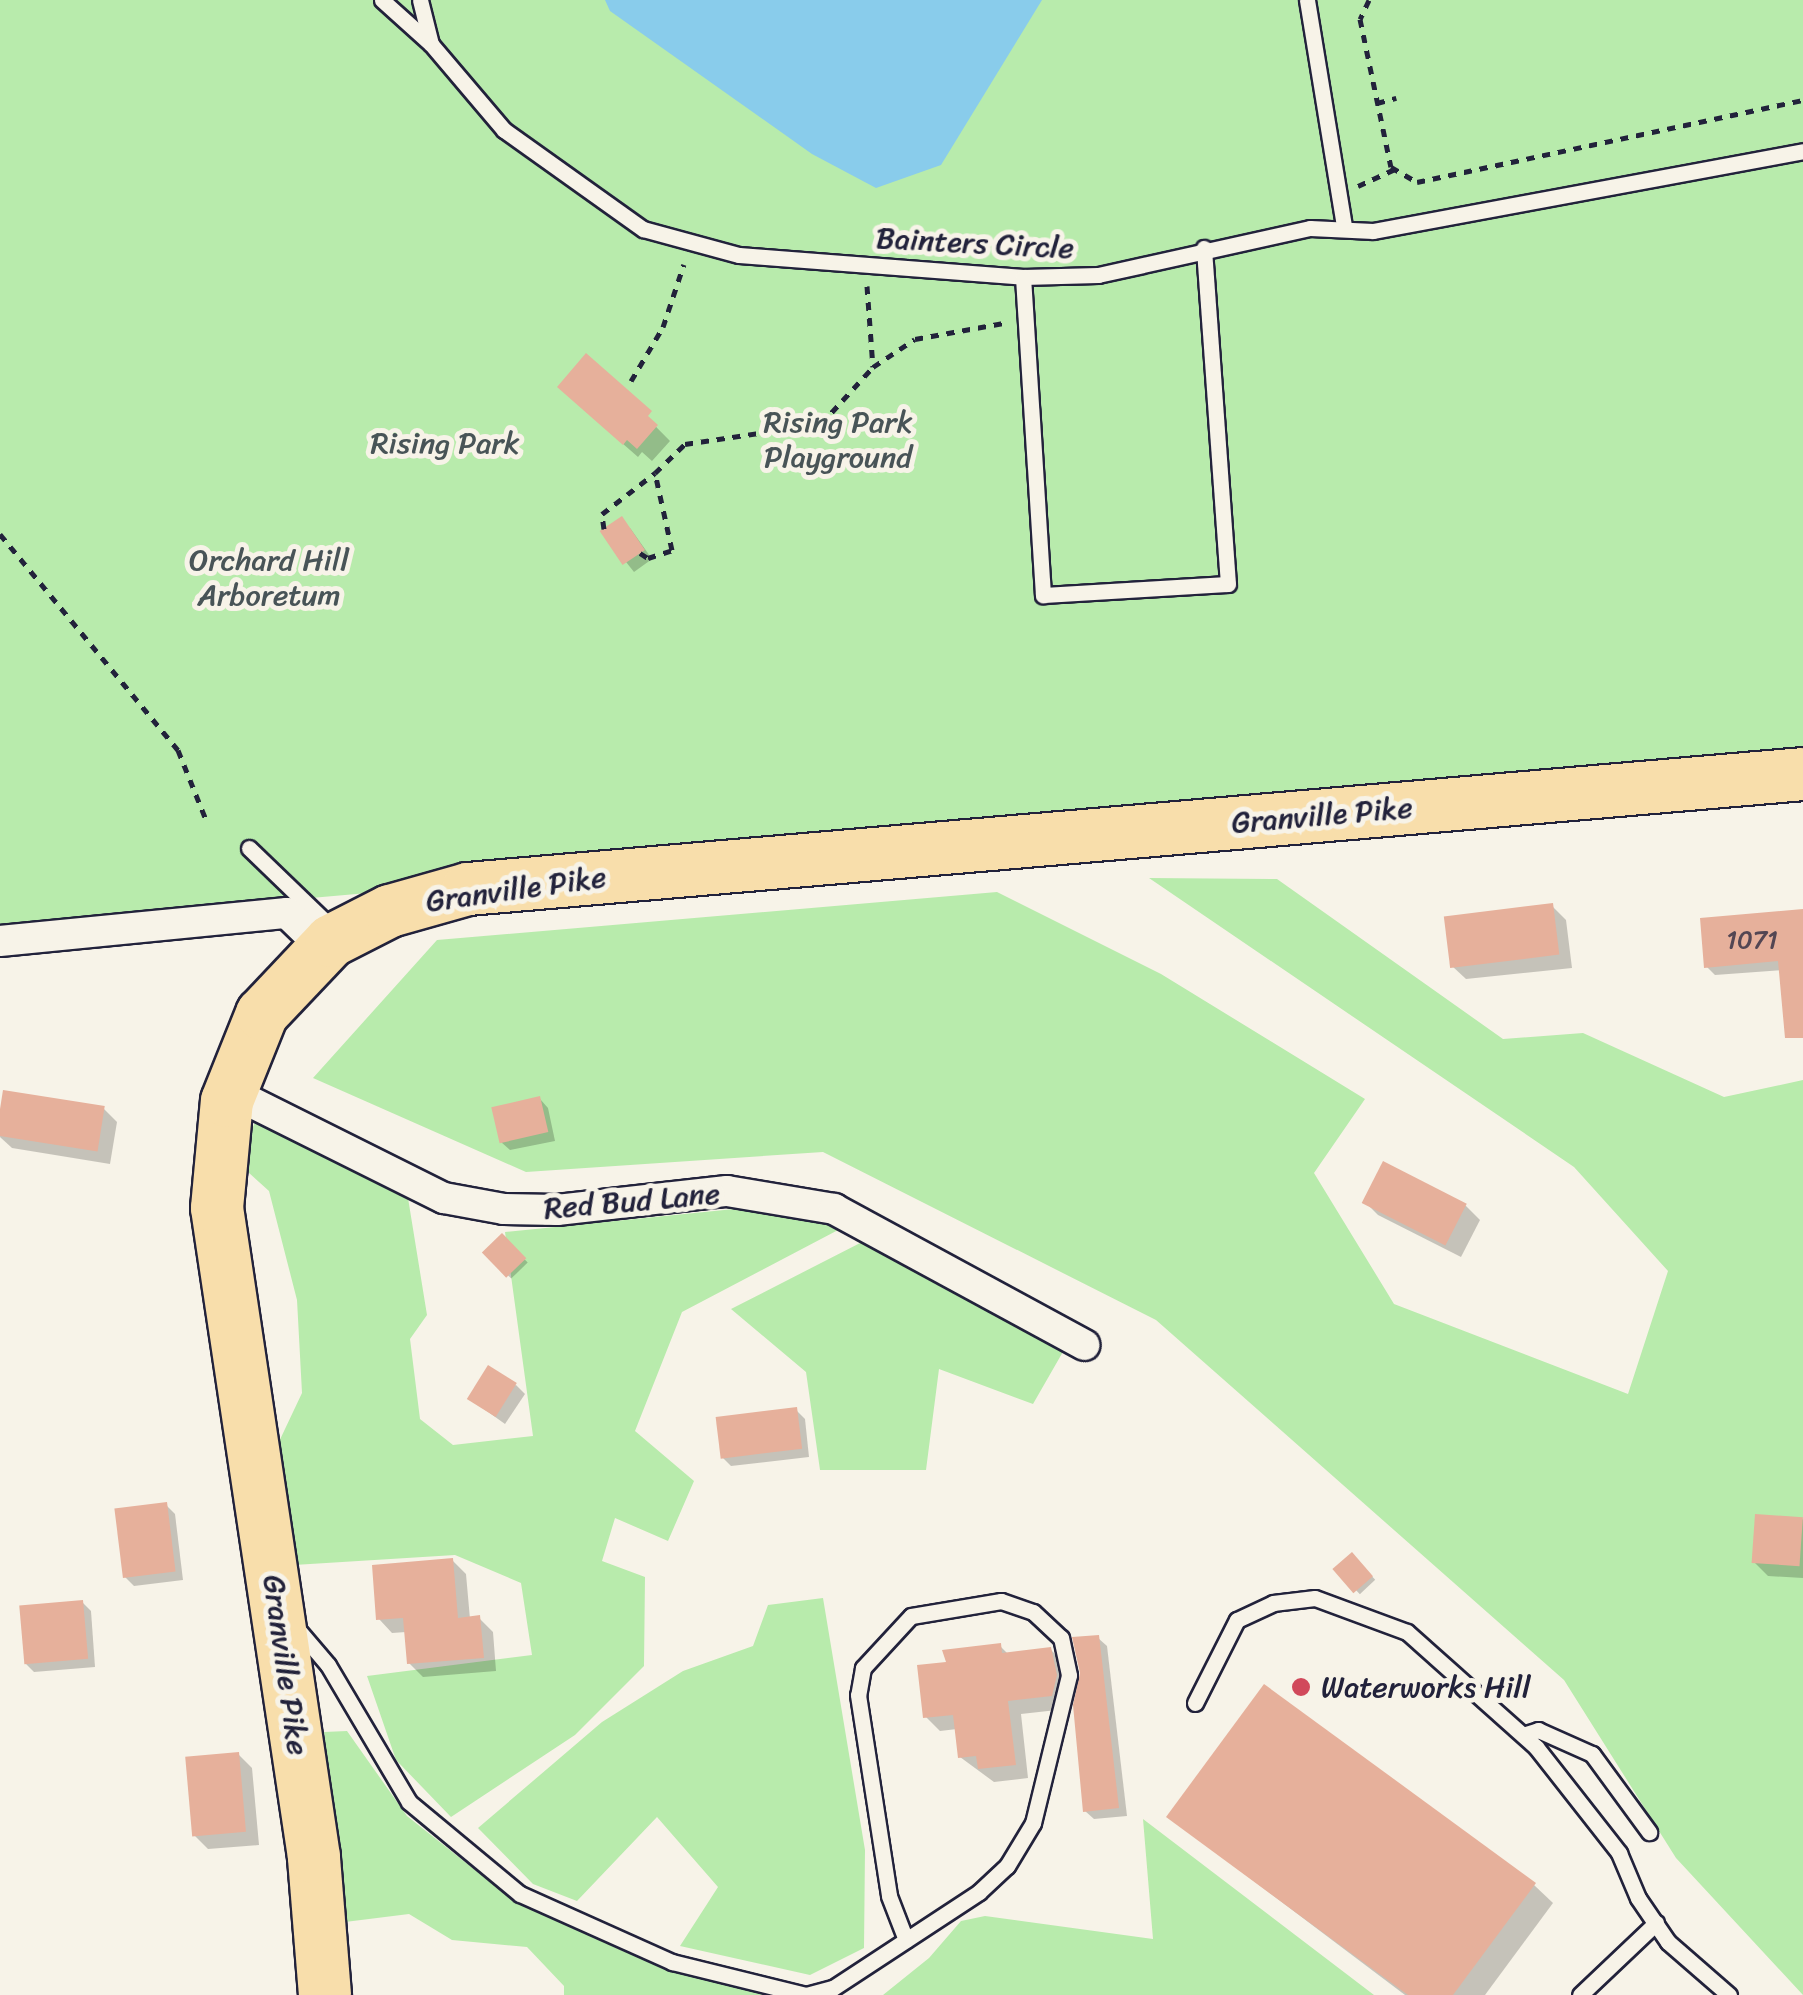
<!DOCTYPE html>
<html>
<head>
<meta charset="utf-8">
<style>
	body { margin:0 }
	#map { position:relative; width:1803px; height:1995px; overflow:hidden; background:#f7f3e8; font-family:Sriracha,sans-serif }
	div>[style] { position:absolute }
	.green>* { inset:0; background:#b8ebac }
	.water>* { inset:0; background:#89cceb }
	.shadow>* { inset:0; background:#0003; transform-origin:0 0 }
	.building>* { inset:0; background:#e6b09b; transform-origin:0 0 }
	.path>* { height:5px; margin-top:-2.5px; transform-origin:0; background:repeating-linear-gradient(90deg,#22223b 0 8px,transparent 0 16px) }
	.roads { filter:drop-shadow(2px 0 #22223b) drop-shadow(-2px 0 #22223b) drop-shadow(0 2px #22223b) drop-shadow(0 -2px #22223b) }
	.lane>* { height:15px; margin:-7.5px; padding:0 7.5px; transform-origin:7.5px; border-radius:7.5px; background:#f7f3e8 }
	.street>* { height:30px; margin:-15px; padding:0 15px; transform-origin:15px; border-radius:15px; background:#f7f3e8 }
	.highway>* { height:52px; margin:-26px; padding:0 26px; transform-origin:26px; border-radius:26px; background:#f8deab }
	.dots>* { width:28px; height:28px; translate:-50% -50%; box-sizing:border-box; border:5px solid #f7f3e8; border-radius:50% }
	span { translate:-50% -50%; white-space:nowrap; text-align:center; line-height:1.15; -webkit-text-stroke:10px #f7f3e8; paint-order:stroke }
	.number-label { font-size:25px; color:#534653 }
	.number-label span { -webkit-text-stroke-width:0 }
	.street-label { font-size:30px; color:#22223b }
	.park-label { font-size:30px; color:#485457 }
	.poi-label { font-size:30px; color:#22223b }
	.left { translate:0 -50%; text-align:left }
</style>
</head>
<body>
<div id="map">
	<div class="green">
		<i style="clip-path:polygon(0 0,1803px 0,1803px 768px,0 925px)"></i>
		<i style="clip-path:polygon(1149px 878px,1277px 879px,1503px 1039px,1583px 1033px,1724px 1097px,1803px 1080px,1803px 1995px,1676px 1858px,1564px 1680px,1156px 1320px,823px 1152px,526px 1172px,313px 1078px,437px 940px,997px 892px,1161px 974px,1365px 1099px,1314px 1173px,1394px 1304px,1628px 1394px,1668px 1271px,1574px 1167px)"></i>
		<i style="clip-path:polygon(258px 1115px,408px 1198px,427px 1315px,410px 1339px,420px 1419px,453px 1445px,533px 1436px,505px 1232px,774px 1205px,840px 1229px,682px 1312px,635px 1431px,694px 1481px,668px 1541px,615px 1518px,602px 1561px,645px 1577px,644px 1666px,575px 1735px,451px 1817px,396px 1760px,367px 1676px,532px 1655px,521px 1583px,455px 1555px,294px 1565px,276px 1448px,302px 1393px,297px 1300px,269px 1191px,238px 1163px)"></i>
		<i style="clip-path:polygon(866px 1240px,1064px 1350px,1033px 1404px,939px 1369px,926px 1470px,820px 1470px,806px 1372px,731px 1309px)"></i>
		<i style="clip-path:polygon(823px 1598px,865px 1850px,864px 1948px,810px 1975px,680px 1946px,718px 1887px,657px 1817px,577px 1901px,533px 1884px,478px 1828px,602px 1722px,683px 1671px,753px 1646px,768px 1605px)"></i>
		<i style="clip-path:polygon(347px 1731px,407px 1816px,509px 1897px,623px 1951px,767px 1995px,564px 1995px,564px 1986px,527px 1947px,452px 1940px,409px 1914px,345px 1922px,324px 1732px)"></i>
		<i style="clip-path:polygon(1143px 1819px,1374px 1995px,883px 1995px,929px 1958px,961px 1921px,985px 1916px,1153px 1939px)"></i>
	</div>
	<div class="water">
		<i style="clip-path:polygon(605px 0,1042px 0,941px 165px,876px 188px,812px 154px,610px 11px)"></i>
	</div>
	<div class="shadow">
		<i style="clip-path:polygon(587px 357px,670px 441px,652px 461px,642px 452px,638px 457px,574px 401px)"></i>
		<i style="clip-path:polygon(630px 528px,652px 559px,634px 572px,603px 533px)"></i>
		<i style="clip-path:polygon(1552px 906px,1566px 920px,1572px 968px,1466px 979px,1452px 966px)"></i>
		<i style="clip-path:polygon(1803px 912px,1803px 1007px,1782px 970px,1715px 975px,1706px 966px)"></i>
		<i style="clip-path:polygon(5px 1092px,103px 1108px,117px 1122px,110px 1164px,12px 1148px,0 1137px)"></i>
		<i style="clip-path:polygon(540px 1099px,548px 1108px,555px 1141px,510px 1150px,501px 1142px)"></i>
		<i style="clip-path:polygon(1364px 1201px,1466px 1206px,1480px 1220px,1461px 1257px,1378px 1215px)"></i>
		<i style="left:502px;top:1236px;width:37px;height:23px;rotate:46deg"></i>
		<i style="clip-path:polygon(516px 1385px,525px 1394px,505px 1424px,470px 1399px)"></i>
		<i style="clip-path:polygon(796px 1410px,805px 1419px,809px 1457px,731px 1466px,722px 1457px)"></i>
		<i style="clip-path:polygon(166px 1505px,175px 1514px,183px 1580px,134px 1586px,125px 1577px)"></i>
		<i style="clip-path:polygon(1803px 1519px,1803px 1578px,1768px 1576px,1754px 1562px)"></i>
		<i style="left:1352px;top:1555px;width:34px;height:21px;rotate:47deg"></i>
		<i style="clip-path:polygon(452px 1560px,466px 1574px,470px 1619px,479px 1618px,493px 1632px,496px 1671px,423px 1677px,409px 1663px,406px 1632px,392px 1633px,379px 1619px)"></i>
		<i style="clip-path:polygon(82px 1602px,91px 1611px,95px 1667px,34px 1672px,25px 1663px)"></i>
		<i style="clip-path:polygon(1098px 1638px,1107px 1646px,1127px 1816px,1094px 1819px,1085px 1811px)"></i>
		<i style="clip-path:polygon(1000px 1646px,1008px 1654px,1051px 1650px,1065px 1664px,1066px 1709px,1021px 1714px,1028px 1778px,994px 1782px,960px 1757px,957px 1729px,940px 1731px,926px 1717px,950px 1664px)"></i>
		<i style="clip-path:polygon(238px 1754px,252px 1768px,259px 1845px,208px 1849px,194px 1835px)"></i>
		<i style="clip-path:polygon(1169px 1817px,1534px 1885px,1553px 1903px,1485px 1995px,1405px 1995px)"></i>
	</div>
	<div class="building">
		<i style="clip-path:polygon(586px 353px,652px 411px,648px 416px,658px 425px,637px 449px,627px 440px,623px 445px,557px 387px)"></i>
		<i style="left:622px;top:516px;width:41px;height:27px;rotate:56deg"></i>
		<i style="left:1553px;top:903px;width:52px;height:110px;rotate:83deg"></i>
		<i style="clip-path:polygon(1803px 909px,1803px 1038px,1785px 1038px,1778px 961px,1704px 968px,1700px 918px)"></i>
		<i style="left:3px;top:1090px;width:103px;height:46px;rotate:9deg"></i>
		<i style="left:540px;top:1096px;width:37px;height:50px;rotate:77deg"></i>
		<i style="left:1383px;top:1161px;width:94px;height:47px;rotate:27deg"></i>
		<i style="left:502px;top:1233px;width:35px;height:28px;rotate:46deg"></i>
		<i style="left:488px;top:1365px;width:34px;height:40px;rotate:32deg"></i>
		<i style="left:797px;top:1407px;width:42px;height:82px;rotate:83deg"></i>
		<i style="left:167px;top:1502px;width:70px;height:53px;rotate:83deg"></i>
		<i style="left:1755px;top:1514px;width:48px;height:49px;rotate:4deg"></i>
		<i style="left:1352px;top:1552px;width:32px;height:26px;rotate:49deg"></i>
		<i style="clip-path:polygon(453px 1558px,458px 1618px,480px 1615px,484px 1658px,407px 1664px,403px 1618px,376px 1620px,372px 1565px)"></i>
		<i style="left:83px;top:1600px;width:59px;height:64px;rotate:85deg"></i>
		<i style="clip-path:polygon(1099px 1635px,1119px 1808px,1083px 1812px,1073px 1705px,1080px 1673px,1072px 1637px)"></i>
		<i style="clip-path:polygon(1001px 1643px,1002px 1653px,1051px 1647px,1057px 1675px,1052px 1696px,1008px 1701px,1016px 1765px,978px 1769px,976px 1756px,958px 1758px,953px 1715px,923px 1718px,917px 1665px,946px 1662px,942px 1650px)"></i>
		<i style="clip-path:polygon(1264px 1684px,1536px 1883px,1453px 1995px,1408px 1995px,1166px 1817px)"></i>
		<i style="left:239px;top:1752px;width:80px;height:54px;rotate:85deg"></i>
	</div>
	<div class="path">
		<i style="left:1369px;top:0;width:21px;rotate:115deg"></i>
		<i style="left:1360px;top:19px;width:151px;rotate:78.2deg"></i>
		<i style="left:1391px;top:167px;width:30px;rotate:30deg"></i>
		<i style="left:1417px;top:182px;width:395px;rotate:-12deg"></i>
		<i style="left:1377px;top:103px;width:20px;rotate:-15deg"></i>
		<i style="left:1358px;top:186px;width:41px;rotate:-24.7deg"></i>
		<i style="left:867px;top:286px;width:81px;rotate:85.8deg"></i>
		<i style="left:631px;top:381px;width:63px;rotate:-59.3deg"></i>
		<i style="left:663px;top:327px;width:66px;rotate:-71.6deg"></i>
		<i style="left:604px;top:529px;width:15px;rotate:-98deg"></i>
		<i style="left:602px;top:514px;width:67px;rotate:-37.7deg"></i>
		<i style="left:0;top:534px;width:280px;rotate:50.5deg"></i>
		<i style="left:178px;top:750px;width:78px;rotate:68.1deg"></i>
		<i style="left:640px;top:553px;width:9px;rotate:32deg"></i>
		<i style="left:648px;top:558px;width:25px;rotate:-18deg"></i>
		<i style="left:672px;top:550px;width:79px;rotate:-102.4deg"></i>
		<i style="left:655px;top:473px;width:42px;rotate:-44deg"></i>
		<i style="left:685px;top:444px;width:137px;rotate:-8.4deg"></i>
		<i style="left:821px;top:424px;width:77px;rotate:-47.6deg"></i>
		<i style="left:873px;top:367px;width:50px;rotate:-33.7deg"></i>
		<i style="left:915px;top:339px;width:90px;rotate:-10.2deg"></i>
	</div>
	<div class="roads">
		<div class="lane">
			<i style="left:382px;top:0;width:66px;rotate:41.9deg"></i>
			<i style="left:420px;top:0;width:45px;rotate:76deg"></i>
			<i style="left:431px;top:44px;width:113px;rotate:49.7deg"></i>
			<i style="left:504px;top:130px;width:171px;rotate:35.5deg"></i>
			<i style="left:643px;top:229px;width:99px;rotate:15.2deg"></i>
			<i style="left:739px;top:255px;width:285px;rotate:4.4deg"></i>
			<i style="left:1023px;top:277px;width:75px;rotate:-1.5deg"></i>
			<i style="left:1098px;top:275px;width:217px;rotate:-12.5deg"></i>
			<i style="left:1310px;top:228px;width:63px;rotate:2.7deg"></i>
			<i style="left:1373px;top:231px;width:437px;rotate:-10.5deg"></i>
			<i style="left:1307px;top:0;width:229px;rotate:80.7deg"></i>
			<i style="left:1023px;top:277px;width:319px;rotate:86.4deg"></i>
			<i style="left:1043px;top:595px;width:185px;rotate:-3.4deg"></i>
			<i style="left:1228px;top:584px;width:337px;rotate:-94.1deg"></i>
			<i style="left:249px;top:848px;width:121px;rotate:44deg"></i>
			<i style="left:294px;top:1625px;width:52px;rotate:49.6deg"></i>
			<i style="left:328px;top:1665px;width:159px;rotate:59.4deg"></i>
			<i style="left:409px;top:1802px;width:144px;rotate:39.7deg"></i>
			<i style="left:520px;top:1894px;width:167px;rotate:24.1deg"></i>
			<i style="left:672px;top:1962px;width:138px;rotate:13.8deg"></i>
			<i style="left:806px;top:1995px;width:28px;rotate:-15deg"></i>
			<i style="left:833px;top:1988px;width:175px;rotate:-33.3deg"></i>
			<i style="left:979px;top:1892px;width:38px;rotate:-43deg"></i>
			<i style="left:1007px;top:1866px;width:50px;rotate:-58.8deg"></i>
			<i style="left:1033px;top:1823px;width:152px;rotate:-76.3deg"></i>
			<i style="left:1069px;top:1675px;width:38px;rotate:-102deg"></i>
			<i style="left:1061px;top:1638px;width:38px;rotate:-137deg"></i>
			<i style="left:1033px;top:1612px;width:34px;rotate:-161deg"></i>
			<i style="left:1001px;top:1601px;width:91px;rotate:170.5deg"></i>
			<i style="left:911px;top:1616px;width:71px;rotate:132.7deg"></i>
			<i style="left:863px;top:1668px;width:27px;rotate:100deg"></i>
			<i style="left:858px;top:1695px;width:203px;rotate:81.2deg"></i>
			<i style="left:889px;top:1896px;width:47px;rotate:68.9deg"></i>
			<i style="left:1195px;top:1703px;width:93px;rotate:-63.2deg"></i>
			<i style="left:1237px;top:1620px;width:40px;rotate:-25deg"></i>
			<i style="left:1273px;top:1603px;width:42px;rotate:-6.8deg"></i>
			<i style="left:1315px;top:1598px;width:98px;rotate:20.3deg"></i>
			<i style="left:1407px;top:1632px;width:173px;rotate:41.7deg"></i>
			<i style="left:1536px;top:1747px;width:135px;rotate:51.9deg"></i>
			<i style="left:1619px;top:1853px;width:49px;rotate:67.1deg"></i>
			<i style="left:1638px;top:1898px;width:53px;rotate:55.7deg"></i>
			<i style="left:1668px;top:1942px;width:81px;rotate:41deg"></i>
			<i style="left:1523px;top:1735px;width:16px;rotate:-18deg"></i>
			<i style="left:1538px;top:1730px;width:59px;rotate:24deg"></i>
			<i style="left:1592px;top:1754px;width:97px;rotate:53.8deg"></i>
			<i style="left:1580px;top:1995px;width:105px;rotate:-43.5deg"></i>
		</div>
		<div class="street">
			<i style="left:0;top:941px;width:288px;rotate:-5.6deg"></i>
			<i style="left:287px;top:913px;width:50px;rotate:44.2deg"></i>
			<i style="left:229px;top:1091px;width:240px;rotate:26.5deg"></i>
			<i style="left:444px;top:1198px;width:61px;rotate:10.4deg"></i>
			<i style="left:504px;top:1209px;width:53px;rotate:1.1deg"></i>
			<i style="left:557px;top:1210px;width:171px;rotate:-6.4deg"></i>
			<i style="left:727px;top:1191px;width:109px;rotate:9.5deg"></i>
			<i style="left:834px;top:1209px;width:285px;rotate:28.5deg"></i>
		</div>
		<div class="highway">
			<i style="left:325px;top:1995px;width:138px;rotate:-94.6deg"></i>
			<i style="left:314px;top:1857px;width:656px;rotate:-98.5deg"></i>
			<i style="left:217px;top:1208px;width:107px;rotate:-84.7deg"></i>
			<i style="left:227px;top:1101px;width:94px;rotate:-68.1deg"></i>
			<i style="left:262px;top:1014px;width:100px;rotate:-46.6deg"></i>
			<i style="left:331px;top:941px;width:66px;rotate:-27deg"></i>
			<i style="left:390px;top:911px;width:81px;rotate:-15.8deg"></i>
			<i style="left:468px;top:889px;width:1340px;rotate:-4.92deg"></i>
		</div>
	</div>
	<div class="dots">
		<i style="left:1301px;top:1687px;background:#d1495b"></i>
	</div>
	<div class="number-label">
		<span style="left:1752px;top:940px">1071</span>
	</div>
	<div class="street-label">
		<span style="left:975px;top:243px;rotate:3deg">Bainters Circle</span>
		<span style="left:1322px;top:815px;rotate:-5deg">Granville Pike</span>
		<span style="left:516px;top:889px;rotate:-8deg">Granville Pike</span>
		<span style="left:632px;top:1201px;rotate:-5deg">Red Bud Lane</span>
		<span style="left:286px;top:1665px;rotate:82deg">Granville Pike</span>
	</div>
	<div class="park-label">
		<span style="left:838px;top:439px">Rising Park<br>Playground</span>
		<span style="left:445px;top:443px">Rising Park</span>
		<span style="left:269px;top:577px">Orchard Hill<br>Arboretum</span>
	</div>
	<div class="poi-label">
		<span class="left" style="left:1321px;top:1687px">Waterworks Hill</span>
	</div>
</div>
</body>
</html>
